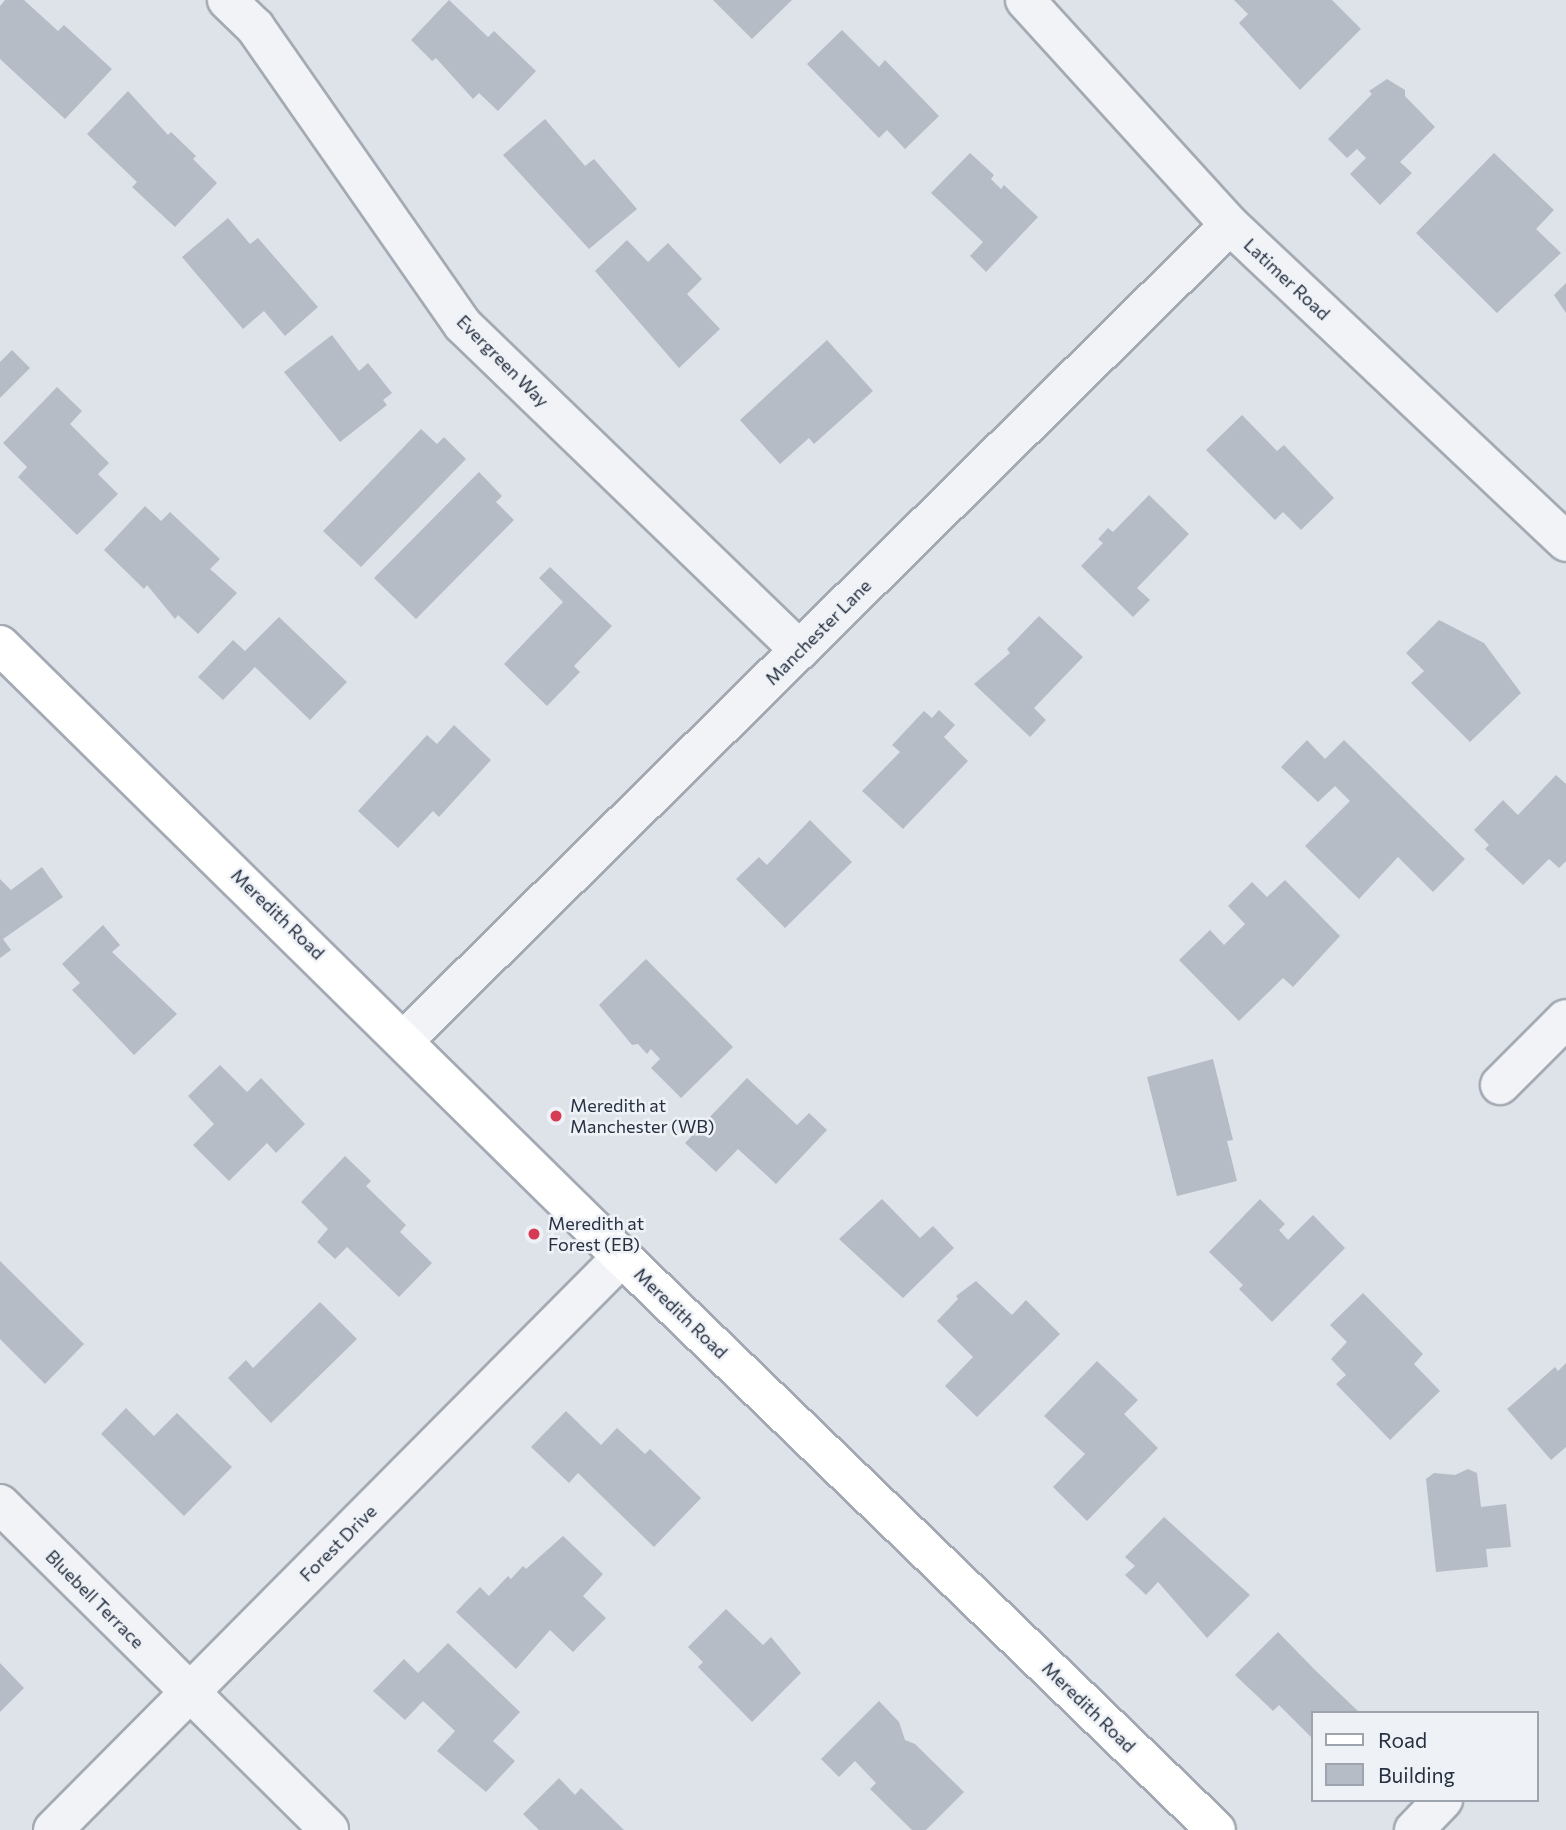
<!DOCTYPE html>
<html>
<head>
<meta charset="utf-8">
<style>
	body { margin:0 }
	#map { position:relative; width:1566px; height:1830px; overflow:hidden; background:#dee3e9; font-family:Commissioner,sans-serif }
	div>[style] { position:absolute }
	.building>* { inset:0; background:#b5bcc6 }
	.roads { filter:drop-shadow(2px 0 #a3aab3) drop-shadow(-2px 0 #a3aab3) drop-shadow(0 2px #a3aab3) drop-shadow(0 -2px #a3aab3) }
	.street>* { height:38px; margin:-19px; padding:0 19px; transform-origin:19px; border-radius:19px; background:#f1f3f7 }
	.secondary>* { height:38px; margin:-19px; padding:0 19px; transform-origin:19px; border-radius:19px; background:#fff }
	.dots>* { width:19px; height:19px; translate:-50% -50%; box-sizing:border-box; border:4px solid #eef2f6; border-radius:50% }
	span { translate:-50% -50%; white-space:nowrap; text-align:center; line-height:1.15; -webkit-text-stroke:5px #eef2f6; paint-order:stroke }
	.street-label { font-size:18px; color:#263041 }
	.poi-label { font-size:18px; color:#263041 }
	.left { translate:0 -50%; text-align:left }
	.legend { position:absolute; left:1311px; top:1711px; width:228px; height:91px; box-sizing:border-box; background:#eef2f6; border:2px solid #9ea4ae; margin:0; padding:9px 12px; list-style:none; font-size:21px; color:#263041 }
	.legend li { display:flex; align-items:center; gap:14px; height:35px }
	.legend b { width:35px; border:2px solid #9ea4ae }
</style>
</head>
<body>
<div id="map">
	<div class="building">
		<i style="clip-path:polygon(5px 0,24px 0,58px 31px,64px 25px,112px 69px,65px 119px,0 59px,0 6px)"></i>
		<i style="clip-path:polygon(449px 0,488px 37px,494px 31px,536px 71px,498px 111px,479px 93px,473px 99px,436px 58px,432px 61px,411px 40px)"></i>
		<i style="clip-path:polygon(713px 0,792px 0,752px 39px)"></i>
		<i style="clip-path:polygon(1234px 0,1332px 0,1361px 29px,1300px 90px,1239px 23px,1248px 14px)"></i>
		<i style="clip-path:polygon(842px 30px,879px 67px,885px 60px,939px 116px,905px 149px,887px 130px,879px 138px,807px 64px)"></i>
		<i style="clip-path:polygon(1387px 79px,1405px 90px,1405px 96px,1435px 127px,1400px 162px,1412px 173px,1380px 205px,1350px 174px,1366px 158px,1357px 149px,1347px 158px,1328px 139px,1372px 94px,1369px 91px)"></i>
		<i style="clip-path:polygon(128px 91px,168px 135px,171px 132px,196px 156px,193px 159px,217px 183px,175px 227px,132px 187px,137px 182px,87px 134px)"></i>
		<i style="clip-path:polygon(545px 119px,585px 166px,594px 159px,637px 209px,589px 249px,503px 155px)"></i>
		<i style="clip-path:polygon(970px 153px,994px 175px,991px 179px,1001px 189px,1004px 185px,1038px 217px,986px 272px,970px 256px,983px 242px,931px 193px)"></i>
		<i style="clip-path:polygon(1494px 153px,1554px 210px,1536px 229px,1561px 253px,1497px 313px,1416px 233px)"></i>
		<i style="clip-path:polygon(228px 218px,250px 244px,258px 238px,318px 307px,285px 336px,264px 311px,243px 329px,182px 257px)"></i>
		<i style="clip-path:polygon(627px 240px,648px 262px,668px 243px,702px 279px,687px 294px,720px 329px,679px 368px,595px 271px)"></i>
		<i style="clip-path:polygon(1566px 283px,1566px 313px,1554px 295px)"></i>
		<i style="clip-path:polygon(332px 335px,359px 371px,368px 363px,392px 393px,383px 400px,387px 405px,340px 442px,284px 372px)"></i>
		<i style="clip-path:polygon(827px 340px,873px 391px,814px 444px,809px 438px,780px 464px,740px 420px)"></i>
		<i style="clip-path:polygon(12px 350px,30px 368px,0 398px,0 362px)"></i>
		<i style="clip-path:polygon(57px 387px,82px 411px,70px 424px,109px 463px,98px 474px,118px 494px,77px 535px,18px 477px,27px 467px,3px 443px)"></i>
		<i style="clip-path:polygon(1242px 415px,1277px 451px,1284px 445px,1334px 498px,1301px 530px,1283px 512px,1275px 520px,1206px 450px)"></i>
		<i style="clip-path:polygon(421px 429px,437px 444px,444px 437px,466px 459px,361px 567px,323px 531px)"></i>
		<i style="clip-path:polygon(479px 472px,502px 496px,496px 502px,514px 520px,416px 619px,374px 578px)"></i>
		<i style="clip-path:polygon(1149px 495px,1189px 534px,1137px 588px,1150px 600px,1133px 617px,1081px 566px,1103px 543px,1098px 539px,1108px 528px,1113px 532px)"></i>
		<i style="clip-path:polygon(145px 506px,161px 521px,170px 512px,220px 559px,210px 569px,237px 593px,198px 634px,178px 615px,175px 619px,147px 585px,144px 589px,104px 550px)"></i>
		<i style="clip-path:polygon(550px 567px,612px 626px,574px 666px,580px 672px,547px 706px,504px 664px,563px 602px,539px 578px)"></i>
		<i style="clip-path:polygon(1039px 616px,1083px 657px,1034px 708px,1046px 720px,1030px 737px,974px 684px,1010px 653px,1007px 649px)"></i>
		<i style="clip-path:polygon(279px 617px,347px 682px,310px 720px,255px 667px,223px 700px,198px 677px,233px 640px,245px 651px)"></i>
		<i style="clip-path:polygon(1439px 620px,1484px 643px,1521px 693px,1470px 742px,1411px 683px,1424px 671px,1406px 653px)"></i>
		<i style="clip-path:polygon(939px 710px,955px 725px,944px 737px,968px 761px,903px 829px,862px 791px,900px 752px,892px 745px,924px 711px,932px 718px)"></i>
		<i style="clip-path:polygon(454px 725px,491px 760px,439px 817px,433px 811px,398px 848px,358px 811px,427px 735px,437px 744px)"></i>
		<i style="clip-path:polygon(1307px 740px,1325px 759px,1344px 740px,1465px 859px,1433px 892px,1398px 857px,1359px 899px,1305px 846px,1350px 801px,1335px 786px,1318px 802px,1281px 767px)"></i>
		<i style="clip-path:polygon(1556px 775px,1566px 784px,1566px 861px,1559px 868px,1549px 859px,1523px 885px,1485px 849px,1489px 845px,1474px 830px,1503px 800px,1518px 815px)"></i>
		<i style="clip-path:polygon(810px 820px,852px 862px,785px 928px,736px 879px,759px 857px,767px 865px)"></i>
		<i style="clip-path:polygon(42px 867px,63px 897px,3px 939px,11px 950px,0 958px,0 879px,11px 890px)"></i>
		<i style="clip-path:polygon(1285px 880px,1340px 936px,1293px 987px,1283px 978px,1239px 1021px,1179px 960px,1210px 930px,1224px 945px,1245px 924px,1228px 906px,1252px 882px,1267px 897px)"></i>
		<i style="clip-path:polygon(103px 925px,120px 945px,112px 952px,177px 1014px,134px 1055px,72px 990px,80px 983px,62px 964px)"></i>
		<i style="clip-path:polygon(646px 959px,733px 1047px,681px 1098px,651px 1068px,660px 1059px,651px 1049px,647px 1054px,638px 1044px,632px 1045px,599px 1005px)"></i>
		<i style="clip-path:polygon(1213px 1059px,1233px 1140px,1227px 1141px,1237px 1181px,1177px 1196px,1147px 1077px)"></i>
		<i style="clip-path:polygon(220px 1065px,247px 1092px,261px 1078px,305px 1124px,276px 1153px,267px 1143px,229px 1181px,193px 1145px,214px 1124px,188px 1096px)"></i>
		<i style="clip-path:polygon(747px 1078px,797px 1125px,809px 1113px,827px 1130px,776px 1184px,738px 1149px,716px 1172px,685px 1143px)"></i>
		<i style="clip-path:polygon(345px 1156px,371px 1181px,366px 1186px,406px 1225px,400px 1232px,432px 1263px,399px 1297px,347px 1247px,335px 1259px,317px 1242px,328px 1229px,301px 1202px)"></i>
		<i style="clip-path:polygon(882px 1199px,920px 1238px,933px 1226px,954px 1248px,903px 1298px,839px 1239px)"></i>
		<i style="clip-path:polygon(1260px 1199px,1285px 1224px,1279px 1230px,1288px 1240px,1313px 1215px,1345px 1248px,1272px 1322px,1239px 1289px,1243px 1285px,1209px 1252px)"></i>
		<i style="clip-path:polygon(0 1261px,84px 1344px,45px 1384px,0 1339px)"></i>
		<i style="clip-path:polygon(976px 1281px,1012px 1315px,1026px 1300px,1060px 1334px,977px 1417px,945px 1386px,973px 1357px,937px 1321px,958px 1299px,956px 1296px)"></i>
		<i style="clip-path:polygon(1363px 1293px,1423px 1354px,1414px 1364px,1440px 1391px,1390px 1440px,1336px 1384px,1346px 1375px,1331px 1359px,1347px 1342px,1330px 1325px)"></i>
		<i style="clip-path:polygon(320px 1302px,357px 1339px,271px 1423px,228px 1378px,246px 1360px,253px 1368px)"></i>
		<i style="clip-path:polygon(1097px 1361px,1138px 1400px,1124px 1414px,1158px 1448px,1087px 1521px,1053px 1487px,1085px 1454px,1044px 1416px)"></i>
		<i style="clip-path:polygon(1566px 1363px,1566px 1447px,1551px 1460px,1507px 1409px,1555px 1367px,1558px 1371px)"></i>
		<i style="clip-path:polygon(126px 1408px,154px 1436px,177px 1413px,232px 1467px,184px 1516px,101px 1434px)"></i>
		<i style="clip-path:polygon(566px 1411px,601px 1445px,617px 1428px,645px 1454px,650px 1449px,701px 1498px,654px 1547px,578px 1473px,569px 1483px,531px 1447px)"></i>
		<i style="clip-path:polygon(1468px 1469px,1477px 1473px,1481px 1507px,1506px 1504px,1511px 1547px,1486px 1549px,1488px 1567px,1436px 1572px,1426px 1479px,1434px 1473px,1455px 1475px)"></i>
		<i style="clip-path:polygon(1164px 1517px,1250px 1595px,1207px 1638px,1158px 1582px,1146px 1595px,1125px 1575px,1135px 1566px,1125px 1557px)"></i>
		<i style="clip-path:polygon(563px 1536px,603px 1574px,583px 1596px,606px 1618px,573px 1652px,550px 1630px,516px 1669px,456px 1612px,480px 1587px,489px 1596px,508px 1576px,511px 1579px,523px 1566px,526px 1569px)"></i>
		<i style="clip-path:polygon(726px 1609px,763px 1645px,771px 1637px,801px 1673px,752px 1722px,698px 1667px,703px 1662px,688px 1647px)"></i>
		<i style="clip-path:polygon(1278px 1632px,1314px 1669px,1360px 1713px,1312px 1713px,1312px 1738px,1279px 1705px,1273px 1711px,1235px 1675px)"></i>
		<i style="clip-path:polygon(448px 1643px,520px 1712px,493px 1741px,515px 1761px,486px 1792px,437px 1751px,455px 1731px,423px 1701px,405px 1720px,373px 1691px,404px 1659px,418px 1673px)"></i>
		<i style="clip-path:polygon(0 1663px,24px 1688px,0 1712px)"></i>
		<i style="clip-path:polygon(879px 1701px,899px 1722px,905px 1740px,915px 1744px,964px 1792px,926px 1830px,912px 1830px,870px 1789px,876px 1783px,855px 1761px,839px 1777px,821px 1759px)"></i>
		<i style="clip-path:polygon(559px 1778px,575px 1795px,581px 1788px,624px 1830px,539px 1830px,523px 1814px)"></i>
	</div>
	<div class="roads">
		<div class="street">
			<i style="left:227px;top:0;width:39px;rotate:44deg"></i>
			<i style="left:255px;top:27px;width:363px;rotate:55.1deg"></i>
			<i style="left:463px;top:325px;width:468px;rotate:44deg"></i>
			<i style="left:1025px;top:0;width:304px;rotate:47.7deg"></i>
			<i style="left:1230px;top:225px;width:462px;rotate:43.3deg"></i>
			<i style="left:405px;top:1039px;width:1159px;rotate:-44.62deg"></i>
			<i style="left:1500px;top:1085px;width:93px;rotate:-45deg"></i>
			<i style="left:0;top:1504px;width:463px;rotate:44.7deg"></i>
			<i style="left:53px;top:1830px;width:808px;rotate:-45.2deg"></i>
			<i style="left:1414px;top:1830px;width:42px;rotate:-46deg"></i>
		</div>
		<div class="secondary">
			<i style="left:0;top:645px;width:873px;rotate:44.54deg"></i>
			<i style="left:622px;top:1257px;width:825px;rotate:43.97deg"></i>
		</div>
	</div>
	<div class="dots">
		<i style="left:556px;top:1116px;background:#d73b54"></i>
		<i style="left:534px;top:1234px;background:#d73b54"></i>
	</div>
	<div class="street-label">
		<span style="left:1287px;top:279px;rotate:43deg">Latimer Road</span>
		<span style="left:503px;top:361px;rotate:45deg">Evergreen Way</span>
		<span style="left:818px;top:632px;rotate:-45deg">Manchester Lane</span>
		<span style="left:278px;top:914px;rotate:44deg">Meredith Road</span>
		<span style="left:681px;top:1313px;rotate:44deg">Meredith Road</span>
		<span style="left:338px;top:1543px;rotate:-45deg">Forest Drive</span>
		<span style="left:95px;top:1599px;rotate:45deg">Bluebell Terrace</span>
		<span style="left:1089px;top:1707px;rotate:44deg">Meredith Road</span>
	</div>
	<div class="poi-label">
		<span class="left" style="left:570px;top:1116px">Meredith at<br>Manchester (WB)</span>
		<span class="left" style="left:548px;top:1234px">Meredith at<br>Forest (EB)</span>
	</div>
	<ul class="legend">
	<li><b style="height:9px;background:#fff"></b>Road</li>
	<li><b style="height:19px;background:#b5bcc6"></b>Building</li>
	</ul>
</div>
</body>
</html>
